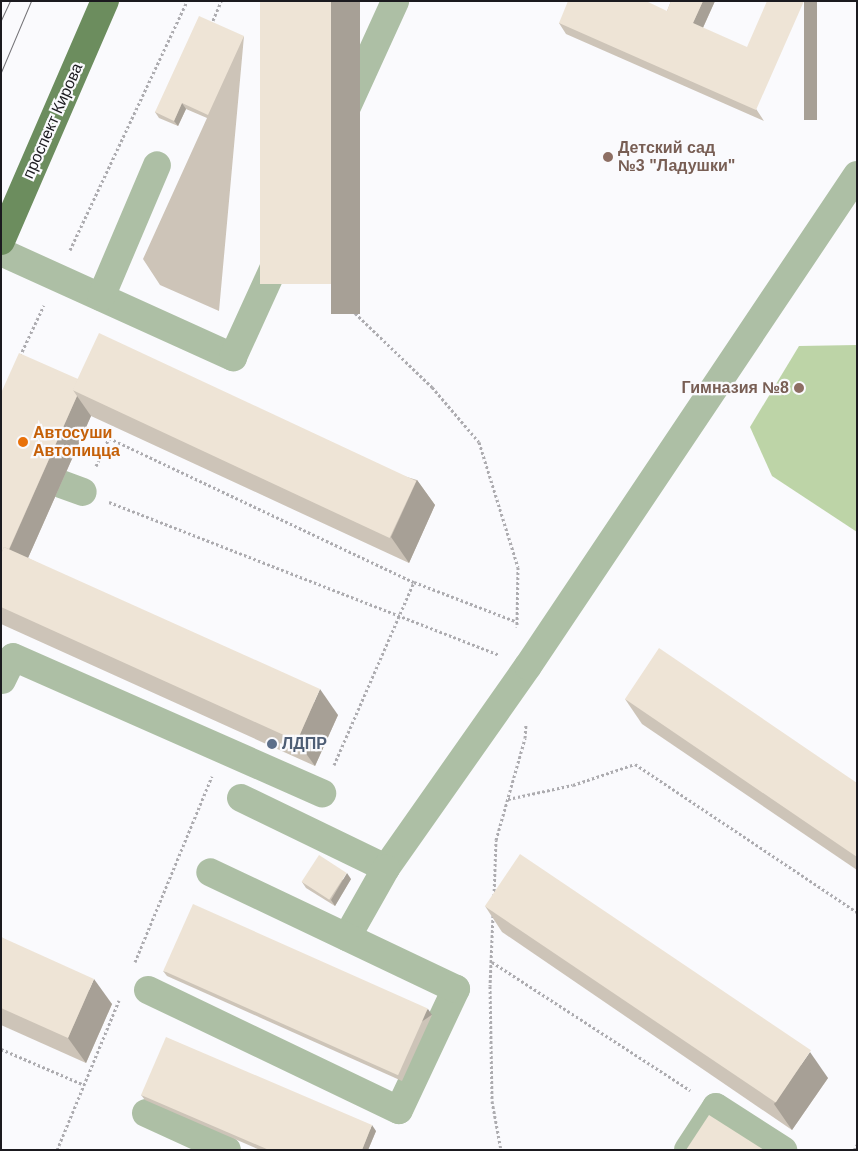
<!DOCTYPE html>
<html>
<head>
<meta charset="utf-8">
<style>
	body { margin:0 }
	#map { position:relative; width:858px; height:1151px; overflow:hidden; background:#fafafd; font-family:Arial,sans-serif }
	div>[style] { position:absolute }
	.green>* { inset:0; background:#bdd4a7 }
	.path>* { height:3px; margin-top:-1.5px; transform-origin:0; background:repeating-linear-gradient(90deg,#adacb0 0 2.5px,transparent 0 5px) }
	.minor>* { height:28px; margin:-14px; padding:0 14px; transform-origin:14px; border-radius:14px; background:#adbfa5 }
	.major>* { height:28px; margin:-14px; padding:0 14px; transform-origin:14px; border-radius:14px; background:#6c8d5e }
	.tram>* { height:1px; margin:-0.5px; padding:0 0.5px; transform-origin:0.5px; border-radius:0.5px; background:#747377 }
	.wall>* { inset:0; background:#cdc4b8 }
	.shaded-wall>* { inset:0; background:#a7a096; transform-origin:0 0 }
	.building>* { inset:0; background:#eee4d6; transform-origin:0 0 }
	.dots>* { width:14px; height:14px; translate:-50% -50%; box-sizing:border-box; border:2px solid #fafafd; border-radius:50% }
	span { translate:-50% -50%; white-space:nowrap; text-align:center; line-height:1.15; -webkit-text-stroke:4.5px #fafafd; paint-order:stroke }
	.street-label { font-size:16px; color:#1b1a1f }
	.education-label { font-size:16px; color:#785e54; font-weight:700 }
	.left { translate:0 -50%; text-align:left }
	.right { translate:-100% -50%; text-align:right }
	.food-label { font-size:16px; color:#c56008; font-weight:700 }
	.service-label { font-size:16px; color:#4e5e75; font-weight:700 }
	.frame { position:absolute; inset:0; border:2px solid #1b1a1f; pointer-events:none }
</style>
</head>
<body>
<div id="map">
	<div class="green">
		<i style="clip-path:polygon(857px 345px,857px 532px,772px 476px,750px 427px,799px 346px)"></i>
	</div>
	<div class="path">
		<i style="left:211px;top:25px;width:26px;rotate:-67deg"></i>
		<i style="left:318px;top:241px;width:81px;rotate:62.8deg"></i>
		<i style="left:355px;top:313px;width:107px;rotate:43.9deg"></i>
		<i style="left:432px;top:387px;width:72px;rotate:49.5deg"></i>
		<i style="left:479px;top:442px;width:131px;rotate:72.7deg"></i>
		<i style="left:518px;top:567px;width:60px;rotate:91deg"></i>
		<i style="left:70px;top:250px;width:275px;rotate:-64.8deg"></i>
		<i style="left:20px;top:356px;width:56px;rotate:-64.8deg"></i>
		<i style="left:96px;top:466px;width:31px;rotate:-65deg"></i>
		<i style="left:109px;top:438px;width:337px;rotate:25.3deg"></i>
		<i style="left:414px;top:582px;width:108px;rotate:21.1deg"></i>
		<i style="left:109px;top:502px;width:419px;rotate:21.4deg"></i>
		<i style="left:334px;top:765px;width:200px;rotate:-66.4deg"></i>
		<i style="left:508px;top:799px;width:66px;rotate:-12.2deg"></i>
		<i style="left:573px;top:785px;width:65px;rotate:-18.7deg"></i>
		<i style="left:635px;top:764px;width:267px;rotate:33.7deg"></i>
		<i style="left:494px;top:896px;width:56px;rotate:-88deg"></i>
		<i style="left:496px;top:840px;width:106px;rotate:-74.1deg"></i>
		<i style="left:525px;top:738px;width:14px;rotate:-86deg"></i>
		<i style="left:493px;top:915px;width:71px;rotate:92.4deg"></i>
		<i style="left:490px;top:986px;width:115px;rotate:89deg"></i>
		<i style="left:492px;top:1101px;width:50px;rotate:79.6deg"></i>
		<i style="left:135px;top:962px;width:201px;rotate:-67.5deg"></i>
		<i style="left:492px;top:962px;width:236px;rotate:32.9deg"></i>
		<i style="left:1px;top:1049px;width:90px;rotate:23.4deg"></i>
		<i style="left:57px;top:1150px;width:162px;rotate:-67.5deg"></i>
		<i style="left:854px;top:1150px;width:6px;rotate:-59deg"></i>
	</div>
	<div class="minor">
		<i style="left:1px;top:252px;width:255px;rotate:24.4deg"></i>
		<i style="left:233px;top:357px;width:391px;rotate:-65.5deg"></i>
		<i style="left:101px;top:297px;width:143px;rotate:-67deg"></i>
		<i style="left:61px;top:484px;width:23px;rotate:20deg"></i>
		<i style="left:2px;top:680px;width:25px;rotate:-64deg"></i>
		<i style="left:13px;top:657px;width:338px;rotate:23.8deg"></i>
		<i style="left:241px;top:798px;width:161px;rotate:25.8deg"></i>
		<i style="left:386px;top:868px;width:247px;rotate:-54.9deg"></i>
		<i style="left:528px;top:666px;width:591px;rotate:-56.18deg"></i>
		<i style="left:347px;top:937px;width:79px;rotate:-60.5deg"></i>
		<i style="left:148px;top:990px;width:278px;rotate:25.6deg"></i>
		<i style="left:399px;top:1110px;width:134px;rotate:-64.8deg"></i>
		<i style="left:456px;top:989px;width:272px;rotate:-154.6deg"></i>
		<i style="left:146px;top:1113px;width:89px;rotate:24.6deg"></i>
		<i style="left:688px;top:1150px;width:51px;rotate:-56.9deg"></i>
		<i style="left:716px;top:1107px;width:80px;rotate:32.7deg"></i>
	</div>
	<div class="major">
		<i style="left:1px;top:241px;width:262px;rotate:-66.6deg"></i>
	</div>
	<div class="tram">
		<i style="left:1px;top:20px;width:21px;rotate:-65deg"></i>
		<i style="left:1px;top:72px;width:77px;rotate:-67.1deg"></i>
	</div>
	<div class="wall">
		<i style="clip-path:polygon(671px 1px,715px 1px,703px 28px,764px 121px,566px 34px,559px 23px,667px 11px)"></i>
		<i style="clip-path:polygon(244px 36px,219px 311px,160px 285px,143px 259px,207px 118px,186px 109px,178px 126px,159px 118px,155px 112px)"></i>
		<i style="clip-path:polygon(78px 379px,417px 480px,435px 505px,409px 563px,91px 416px,28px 558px,338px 715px,315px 766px,1px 624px,1px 393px)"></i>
		<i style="clip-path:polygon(625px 699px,857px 783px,857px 870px,642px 724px)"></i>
		<i style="clip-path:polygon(351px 879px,335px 906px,306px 888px,302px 882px)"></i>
		<i style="clip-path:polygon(485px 906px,828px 1078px,792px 1130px,502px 932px)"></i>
		<i style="clip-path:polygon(1px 937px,112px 1004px,86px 1063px,1px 1025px)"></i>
		<i style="clip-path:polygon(163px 971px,432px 1015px,402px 1081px,167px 976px)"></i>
		<i style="clip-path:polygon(141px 1095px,376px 1131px,368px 1150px,260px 1150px,145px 1100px)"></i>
	</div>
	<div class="shaded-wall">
		<i style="left:331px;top:1px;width:29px;height:313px"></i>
		<i style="clip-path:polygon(703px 1px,715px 1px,700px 34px,693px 23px)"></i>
		<i style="left:804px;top:1px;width:13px;height:119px"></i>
		<i style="clip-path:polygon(182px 103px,186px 109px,178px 126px,174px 121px)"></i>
		<i style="clip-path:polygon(77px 396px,91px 416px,16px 585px,2px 566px)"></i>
		<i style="clip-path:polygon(417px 480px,435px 505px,409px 563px,391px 537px)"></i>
		<i style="clip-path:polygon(320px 689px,338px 715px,315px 766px,297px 741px)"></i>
		<i style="clip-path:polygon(347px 873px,351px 879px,335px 906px,331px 900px)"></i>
		<i style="clip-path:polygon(94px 979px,112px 1004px,86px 1063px,68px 1038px)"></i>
		<i style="left:428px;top:1009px;width:7px;height:72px;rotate:56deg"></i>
		<i style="clip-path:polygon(810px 1052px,828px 1078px,792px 1130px,774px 1104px)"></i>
		<i style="clip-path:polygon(372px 1125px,376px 1131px,368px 1150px,362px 1150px)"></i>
	</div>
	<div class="building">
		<i style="left:260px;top:1px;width:71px;height:283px"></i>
		<i style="clip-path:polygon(568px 1px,646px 1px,667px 11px,671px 1px,703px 1px,693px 23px,747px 47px,767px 1px,804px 1px,756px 110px,559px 23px)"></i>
		<i style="clip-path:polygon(199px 16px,244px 36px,208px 115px,182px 103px,174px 121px,155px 112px)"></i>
		<i style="left:99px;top:333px;width:350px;height:63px;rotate:25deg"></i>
		<i style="clip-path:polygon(19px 353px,78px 379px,73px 390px,77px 396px,9px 549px,4px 547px,1px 554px,1px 393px)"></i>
		<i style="clip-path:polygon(4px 547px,320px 689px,297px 741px,1px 607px,1px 554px)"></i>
		<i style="clip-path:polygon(659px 648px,857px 783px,857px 857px,625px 699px)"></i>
		<i style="left:520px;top:854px;width:351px;height:63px;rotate:34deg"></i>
		<i style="left:319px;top:855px;width:33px;height:32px;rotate:33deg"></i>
		<i style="left:193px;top:904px;width:257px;height:73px;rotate:24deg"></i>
		<i style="clip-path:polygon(1px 937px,94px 979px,68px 1038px,1px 1008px)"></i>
		<i style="clip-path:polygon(166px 1037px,372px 1125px,362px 1150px,269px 1150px,141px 1095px)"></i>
		<i style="clip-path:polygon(709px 1115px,764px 1150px,686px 1150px)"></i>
	</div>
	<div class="dots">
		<i style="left:608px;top:157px;background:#8d6e63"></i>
		<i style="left:799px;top:388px;background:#8d6e63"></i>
		<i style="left:23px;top:442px;background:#e8710a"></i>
		<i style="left:272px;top:744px;background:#5c6f8a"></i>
	</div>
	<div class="street-label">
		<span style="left:53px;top:121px;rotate:-66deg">проспект Кирова</span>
	</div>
	<div class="education-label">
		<span class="left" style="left:618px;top:157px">Детский сад<br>№3 "Ладушки"</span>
		<span class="right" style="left:789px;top:388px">Гимназия №8</span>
	</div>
	<div class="food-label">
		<span class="left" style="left:33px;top:442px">Автосуши<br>Автопицца</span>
	</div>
	<div class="service-label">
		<span class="left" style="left:282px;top:744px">ЛДПР</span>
	</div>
	<div class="frame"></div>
</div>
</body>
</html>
